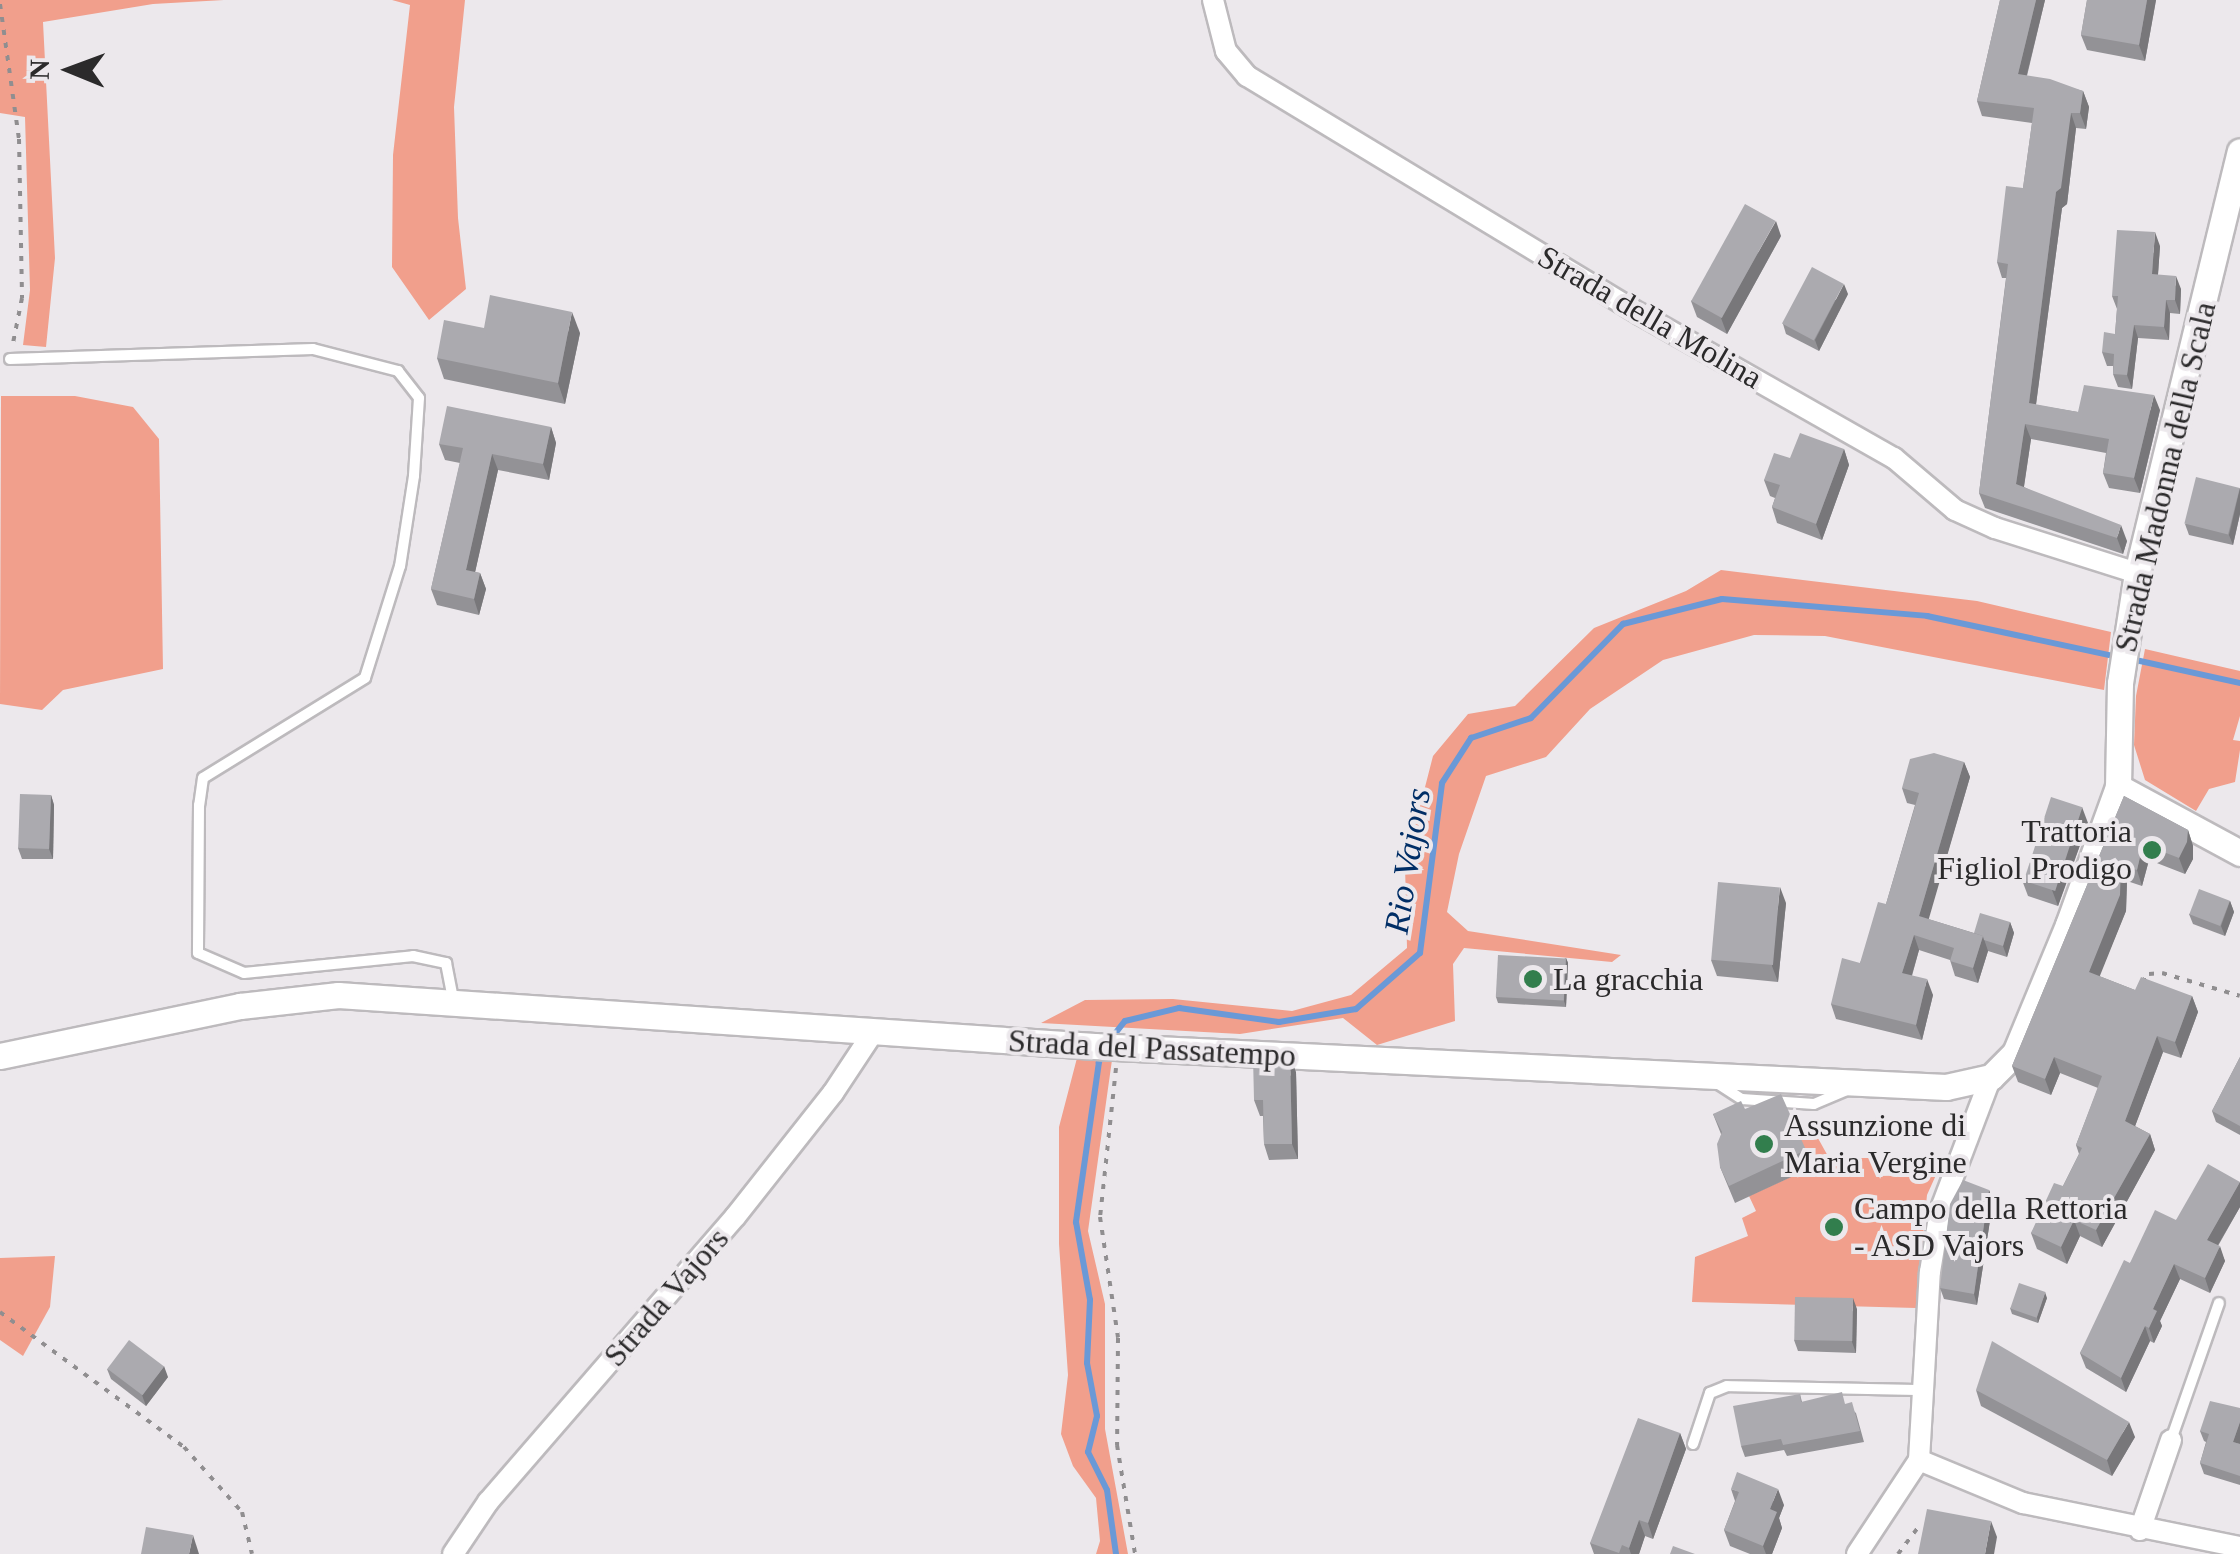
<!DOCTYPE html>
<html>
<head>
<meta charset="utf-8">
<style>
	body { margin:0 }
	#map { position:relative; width:2240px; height:1554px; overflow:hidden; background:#ece8ec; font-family:"Times New Roman",serif }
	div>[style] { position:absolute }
	.green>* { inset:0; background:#f19f8c }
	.stream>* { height:6px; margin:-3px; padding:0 3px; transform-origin:3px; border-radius:3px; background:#6a99d7 }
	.path>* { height:4px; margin-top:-2px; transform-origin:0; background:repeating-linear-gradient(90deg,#908e90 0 5px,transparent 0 13px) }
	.roads { filter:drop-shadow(2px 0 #bdbabd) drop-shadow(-2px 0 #bdbabd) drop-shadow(0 2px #bdbabd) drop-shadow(0 -2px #bdbabd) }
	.service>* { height:10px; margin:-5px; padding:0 5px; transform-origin:5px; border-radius:5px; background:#fff }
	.minor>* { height:20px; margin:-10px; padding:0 10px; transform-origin:10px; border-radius:10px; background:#fff }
	.tertiary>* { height:25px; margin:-12.5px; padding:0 12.5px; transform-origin:12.5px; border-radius:12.5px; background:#fff }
	.wall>* { inset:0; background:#939296 }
	.shaded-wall>* { inset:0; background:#78777a }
	.building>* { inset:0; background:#abaaaf; transform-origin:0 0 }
	.dots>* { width:28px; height:28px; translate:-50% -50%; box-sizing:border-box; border:5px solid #ece8ec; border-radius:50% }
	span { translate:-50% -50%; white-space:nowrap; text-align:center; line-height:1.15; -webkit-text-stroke:8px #ece8ec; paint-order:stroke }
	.street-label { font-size:32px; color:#2b2a2b }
	.poi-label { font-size:32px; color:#2b2a2b }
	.right { translate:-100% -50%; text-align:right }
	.left { translate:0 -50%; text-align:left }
	.water-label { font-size:35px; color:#002e66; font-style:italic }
	.north { position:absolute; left:20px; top:20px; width:100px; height:100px; -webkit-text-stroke:8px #ece8ec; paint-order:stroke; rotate:271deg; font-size:28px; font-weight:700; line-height:40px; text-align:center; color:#2b2a2b }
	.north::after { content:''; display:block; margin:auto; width:35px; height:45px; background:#2b2a2b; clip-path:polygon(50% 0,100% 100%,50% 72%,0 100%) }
</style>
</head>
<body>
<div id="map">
	<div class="green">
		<i style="clip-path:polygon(0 0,224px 0,153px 4px,43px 22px,55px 258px,46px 347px,23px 345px,30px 290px,25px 117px,0 113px)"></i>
		<i style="clip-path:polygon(392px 0,465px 0,454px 107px,458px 218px,466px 289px,429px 320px,392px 267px,393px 155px,410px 5px)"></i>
		<i style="clip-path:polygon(1px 396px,75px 396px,133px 407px,159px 439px,163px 669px,63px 690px,42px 710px,0 704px)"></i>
		<i style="clip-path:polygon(1721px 570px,1977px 601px,2111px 632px,2104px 690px,1825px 636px,1754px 635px,1663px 660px,1590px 709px,1546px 757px,1486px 776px,1459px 854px,1447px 912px,1468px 931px,1621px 955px,1612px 962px,1464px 948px,1453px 964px,1455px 1021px,1377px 1045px,1343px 1018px,1240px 1034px,1041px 1023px,1085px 1000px,1173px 999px,1292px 1011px,1351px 995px,1407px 948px,1405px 865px,1433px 756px,1468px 714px,1515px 706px,1594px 628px,1686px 591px)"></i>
		<i style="clip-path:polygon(2145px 649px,2240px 671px,2240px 716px,2233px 740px,2240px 741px,2240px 750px,2235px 782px,2209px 789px,2196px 811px,2145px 780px,2134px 745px,2136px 696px)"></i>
		<i style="clip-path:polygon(1077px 1058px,1112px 1060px,1088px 1231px,1105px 1304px,1105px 1429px,1128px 1554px,1096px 1554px,1100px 1541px,1096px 1498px,1073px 1466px,1061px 1434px,1068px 1375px,1059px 1244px,1059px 1127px)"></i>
		<i style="clip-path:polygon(1814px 1131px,1829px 1158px,1876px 1158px,1878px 1176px,1936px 1175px,1927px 1195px,1916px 1308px,1692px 1302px,1695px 1257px,1748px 1236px,1742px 1218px,1756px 1211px,1749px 1196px,1812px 1167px,1800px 1140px)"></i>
		<i style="clip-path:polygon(55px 1256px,50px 1307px,23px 1356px,0 1340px,0 1258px)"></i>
	</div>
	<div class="stream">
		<i style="left:2131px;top:659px;width:112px;rotate:12.4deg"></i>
		<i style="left:1110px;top:1040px;width:24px;rotate:-52deg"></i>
		<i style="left:1125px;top:1021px;width:56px;rotate:-13.5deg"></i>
		<i style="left:1179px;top:1008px;width:101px;rotate:8deg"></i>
		<i style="left:1279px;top:1022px;width:78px;rotate:-9.6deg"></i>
		<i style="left:1356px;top:1009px;width:85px;rotate:-41.2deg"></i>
		<i style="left:1420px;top:953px;width:171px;rotate:-82.6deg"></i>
		<i style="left:1442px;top:783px;width:54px;rotate:-57.2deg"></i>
		<i style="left:1471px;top:738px;width:63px;rotate:-18.4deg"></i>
		<i style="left:1531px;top:718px;width:132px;rotate:-45.6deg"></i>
		<i style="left:1623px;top:624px;width:102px;rotate:-14.2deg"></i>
		<i style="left:1722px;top:599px;width:206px;rotate:4.7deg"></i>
		<i style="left:1927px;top:616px;width:196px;rotate:12.1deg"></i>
		<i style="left:1105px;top:1051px;width:13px;rotate:119deg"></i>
		<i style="left:1099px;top:1062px;width:162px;rotate:98.2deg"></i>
		<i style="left:1076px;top:1222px;width:79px;rotate:79.8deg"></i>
		<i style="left:1090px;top:1300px;width:63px;rotate:92.7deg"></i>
		<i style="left:1087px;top:1363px;width:54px;rotate:79.3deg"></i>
		<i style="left:1097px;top:1416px;width:37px;rotate:104deg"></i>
		<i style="left:1088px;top:1452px;width:42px;rotate:63.4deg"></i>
		<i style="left:1107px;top:1490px;width:65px;rotate:82deg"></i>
	</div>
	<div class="path">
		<i style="left:0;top:4px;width:136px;rotate:82deg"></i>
		<i style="left:19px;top:139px;width:159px;rotate:88.9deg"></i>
		<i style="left:22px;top:298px;width:46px;rotate:101.3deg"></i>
		<i style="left:2142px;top:982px;width:11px;rotate:-49deg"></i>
		<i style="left:2149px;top:974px;width:13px;rotate:-4deg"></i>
		<i style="left:2162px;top:973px;width:81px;rotate:16.4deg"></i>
		<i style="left:1116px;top:1068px;width:150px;rotate:96.1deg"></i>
		<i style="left:1100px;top:1217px;width:122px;rotate:81.5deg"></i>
		<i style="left:1118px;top:1338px;width:107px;rotate:90.5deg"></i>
		<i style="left:1117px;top:1445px;width:110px;rotate:80.6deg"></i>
		<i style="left:0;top:1312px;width:228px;rotate:36.3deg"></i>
		<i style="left:184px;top:1447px;width:87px;rotate:48.3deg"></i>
		<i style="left:242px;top:1512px;width:43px;rotate:76.6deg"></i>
		<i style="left:1898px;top:1554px;width:34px;rotate:-53deg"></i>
	</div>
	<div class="roads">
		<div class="service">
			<i style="left:10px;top:359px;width:303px;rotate:-1.9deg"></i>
			<i style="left:313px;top:349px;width:88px;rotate:14.5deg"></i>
			<i style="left:398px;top:371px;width:34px;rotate:52deg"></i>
			<i style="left:419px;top:398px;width:78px;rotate:93.7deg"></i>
			<i style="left:414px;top:476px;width:91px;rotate:98.8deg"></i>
			<i style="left:400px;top:566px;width:117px;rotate:107.4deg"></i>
			<i style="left:365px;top:678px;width:190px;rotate:148.3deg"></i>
			<i style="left:203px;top:778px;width:27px;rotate:98deg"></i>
			<i style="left:199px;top:805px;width:148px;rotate:90.4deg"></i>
			<i style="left:198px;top:953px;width:50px;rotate:23.5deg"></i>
			<i style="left:244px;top:973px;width:170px;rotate:-5.7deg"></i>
			<i style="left:413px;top:956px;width:34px;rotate:12deg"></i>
			<i style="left:446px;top:963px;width:38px;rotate:79deg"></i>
			<i style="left:1717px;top:1083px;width:30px;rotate:33deg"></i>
			<i style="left:1742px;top:1099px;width:72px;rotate:4deg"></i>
			<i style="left:1814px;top:1104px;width:36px;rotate:-23deg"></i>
			<i style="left:2171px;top:1440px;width:145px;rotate:-70.7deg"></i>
			<i style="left:1693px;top:1444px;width:54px;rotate:-71.6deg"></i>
			<i style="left:1710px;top:1393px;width:18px;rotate:-22deg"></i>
			<i style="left:1727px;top:1386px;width:197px;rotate:1.2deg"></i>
		</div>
		<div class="minor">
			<i style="left:1213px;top:0;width:53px;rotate:75.7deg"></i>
			<i style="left:1226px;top:51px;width:33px;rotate:50deg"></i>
			<i style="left:1247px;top:76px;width:459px;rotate:31.2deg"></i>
			<i style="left:1640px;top:314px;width:292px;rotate:29.6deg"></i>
			<i style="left:1894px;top:458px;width:80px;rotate:40.4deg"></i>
			<i style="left:1955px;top:510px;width:44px;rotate:24.2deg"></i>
			<i style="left:1995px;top:528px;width:149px;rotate:17.6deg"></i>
			<i style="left:1919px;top:1460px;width:113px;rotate:22.5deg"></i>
			<i style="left:2023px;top:1503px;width:221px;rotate:11.5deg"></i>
			<i style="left:2140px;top:1530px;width:95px;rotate:-71deg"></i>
			<i style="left:453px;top:1554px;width:63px;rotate:-56.1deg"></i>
			<i style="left:488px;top:1502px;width:377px;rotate:-49.1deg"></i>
			<i style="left:735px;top:1217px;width:158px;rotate:-51.7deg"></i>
			<i style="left:833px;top:1093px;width:71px;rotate:-56.5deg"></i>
			<i style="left:1857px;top:1554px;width:113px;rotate:-56.6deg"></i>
			<i style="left:1919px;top:1460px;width:188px;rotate:-86.7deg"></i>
			<i style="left:1930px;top:1272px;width:62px;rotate:-80.7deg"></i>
			<i style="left:1940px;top:1211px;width:143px;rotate:-69.2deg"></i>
		</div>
		<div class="tertiary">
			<i style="left:2118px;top:787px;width:139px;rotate:28.4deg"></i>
			<i style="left:0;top:1056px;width:245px;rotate:-11.8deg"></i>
			<i style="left:240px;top:1006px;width:99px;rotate:-6.4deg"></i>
			<i style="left:338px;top:995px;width:758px;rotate:3.86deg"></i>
			<i style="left:1094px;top:1046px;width:853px;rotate:2.76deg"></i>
			<i style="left:1946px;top:1087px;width:46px;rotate:-12.5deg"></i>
			<i style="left:1991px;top:1077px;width:34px;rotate:-45deg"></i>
			<i style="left:2015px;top:1053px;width:139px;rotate:-67.5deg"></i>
			<i style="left:2068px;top:925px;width:147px;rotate:-70.1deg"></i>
			<i style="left:2118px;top:787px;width:104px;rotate:-88.9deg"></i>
			<i style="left:2120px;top:683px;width:111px;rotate:-81.2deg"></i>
			<i style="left:2137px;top:573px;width:434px;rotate:-76.3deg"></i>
		</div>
	</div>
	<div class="wall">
		<i style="clip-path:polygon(2000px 0,2045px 0,2027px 76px,2083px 91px,2089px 107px,2086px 129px,2076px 128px,2067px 204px,2062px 208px,2036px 405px,2078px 412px,2160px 410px,2140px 493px,2109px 488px,2103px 473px,2106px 453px,2031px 439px,2024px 487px,2127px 541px,2123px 554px,1985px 508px,1979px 493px,2006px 278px,2002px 278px,1997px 262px,2023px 188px,2032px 123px,1982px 116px,1977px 101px)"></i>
		<i style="clip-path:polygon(2087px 0,2156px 0,2145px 61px,2087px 50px,2081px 35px)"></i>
		<i style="clip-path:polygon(1781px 236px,1727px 334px,1697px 317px,1691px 301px)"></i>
		<i style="clip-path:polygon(2160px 246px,2158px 275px,2181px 289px,2180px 314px,2170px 313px,2169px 340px,2138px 338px,2132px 389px,2118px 387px,2113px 374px,2113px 366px,2107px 366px,2102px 352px,2115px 334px,2117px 309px,2112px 296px)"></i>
		<i style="clip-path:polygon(1848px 294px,1819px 351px,1786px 334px,1783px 324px)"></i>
		<i style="clip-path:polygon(484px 328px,580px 333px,565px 404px,444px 379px,437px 358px)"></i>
		<i style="clip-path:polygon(551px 427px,556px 443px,549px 480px,498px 470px,475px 572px,480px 573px,486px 589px,479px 615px,437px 605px,431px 589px,460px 463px,445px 460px,439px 444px)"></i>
		<i style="clip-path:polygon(1844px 449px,1849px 465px,1822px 540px,1777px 523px,1772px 507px,1775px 498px,1770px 496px,1764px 480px,1790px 458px)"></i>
		<i style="clip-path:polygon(2240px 488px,2240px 514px,2233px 545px,2189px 535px,2185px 524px)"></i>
		<i style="clip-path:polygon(1964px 762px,1970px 777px,1928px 919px,1974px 933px,2010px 922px,2014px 933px,2007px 957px,1988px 951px,1978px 983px,1955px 976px,1950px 960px,1919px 950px,1912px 976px,1933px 995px,1922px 1040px,1836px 1019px,1831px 1004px,1860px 963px,1886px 904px,1915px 805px,1907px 803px,1902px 788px)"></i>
		<i style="clip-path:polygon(51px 795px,54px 805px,53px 859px,22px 859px,18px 848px)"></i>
		<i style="clip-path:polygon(2124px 796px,2188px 830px,2193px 846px,2193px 859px,2185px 874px,2149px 860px,2142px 886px,2127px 881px,2126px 911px,2099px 976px,2135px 990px,2192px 996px,2198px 1012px,2181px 1058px,2163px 1052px,2135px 1126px,2150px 1134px,2155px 1150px,2102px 1247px,2080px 1236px,2067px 1264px,2037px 1249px,2031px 1233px,2063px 1186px,2079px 1154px,2076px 1145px,2098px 1088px,2060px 1073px,2051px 1095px,2018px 1082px,2012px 1066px)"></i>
		<i style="clip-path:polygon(2088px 823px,2058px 906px,2028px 896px,2022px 880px)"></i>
		<i style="clip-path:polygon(2230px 901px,2234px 912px,2225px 936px,2193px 924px,2189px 914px)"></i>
		<i style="clip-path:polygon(1786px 903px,1778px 982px,1717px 976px,1711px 960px)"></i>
		<i style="clip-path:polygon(1566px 958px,1568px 963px,1566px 1007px,1498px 1003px,1496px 997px)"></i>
		<i style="clip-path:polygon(2240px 1057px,2240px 1135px,2216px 1122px,2212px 1111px)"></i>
		<i style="clip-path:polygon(1296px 1072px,1298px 1159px,1269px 1160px,1264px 1144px,1263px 1116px,1260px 1116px,1254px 1100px)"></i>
		<i style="clip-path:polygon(1745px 1109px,1806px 1150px,1813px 1167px,1735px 1203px,1720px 1167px,1721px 1134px,1713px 1114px)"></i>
		<i style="clip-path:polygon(2240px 1182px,2240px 1207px,2218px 1246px,2225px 1261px,2210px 1293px,2180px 1279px,2160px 1321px,2162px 1326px,2154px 1343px,2150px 1341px,2126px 1392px,2086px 1368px,2080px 1353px,2130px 1263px,2176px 1220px)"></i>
		<i style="clip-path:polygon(1989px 1190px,1993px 1201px,1977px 1305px,1944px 1299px,1940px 1288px)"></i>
		<i style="clip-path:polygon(2047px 1298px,2038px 1323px,2012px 1314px,2010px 1308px)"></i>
		<i style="clip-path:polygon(1857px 1309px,1856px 1353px,1798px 1351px,1794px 1340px)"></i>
		<i style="clip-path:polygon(107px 1369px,168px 1377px,146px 1406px,111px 1379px)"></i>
		<i style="clip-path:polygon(1976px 1390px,2135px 1437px,2112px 1476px,1981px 1406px)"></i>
		<i style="clip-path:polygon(1800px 1394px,1802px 1402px,1846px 1404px,1856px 1413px,1864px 1442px,1787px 1456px,1784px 1450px,1745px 1457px,1741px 1446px)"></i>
		<i style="clip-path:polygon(2240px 1408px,2240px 1485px,2204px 1474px,2200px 1463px,2206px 1442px,2204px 1441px,2200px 1431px)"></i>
		<i style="clip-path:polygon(1680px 1433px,1686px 1449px,1653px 1539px,1645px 1536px,1639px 1554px,1594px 1554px,1590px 1543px)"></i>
		<i style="clip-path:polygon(1731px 1489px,1784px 1505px,1779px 1518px,1782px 1528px,1772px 1554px,1750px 1554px,1730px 1546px,1724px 1530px,1735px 1501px)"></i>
	</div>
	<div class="shaded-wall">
		<i style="clip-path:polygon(2036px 0,2045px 0,2023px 90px,2018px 74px)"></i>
		<i style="clip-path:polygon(2147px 0,2156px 0,2145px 61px,2139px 45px)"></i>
		<i style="clip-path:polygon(2083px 91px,2089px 107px,2086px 129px,2080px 113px)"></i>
		<i style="clip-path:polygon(2071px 113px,2076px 128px,2067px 204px,2062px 208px,2034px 419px,2029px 403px,2056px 192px)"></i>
		<i style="clip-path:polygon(1776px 221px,1781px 236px,1727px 334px,1721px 318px)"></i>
		<i style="clip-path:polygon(2155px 232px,2160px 246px,2157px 288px,2152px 274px)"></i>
		<i style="clip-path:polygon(2176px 276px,2181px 289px,2180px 314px,2175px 300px)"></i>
		<i style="clip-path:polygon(1844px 284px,1848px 294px,1819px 351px,1815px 340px)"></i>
		<i style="clip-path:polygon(2166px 300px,2170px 313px,2169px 340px,2164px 327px)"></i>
		<i style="clip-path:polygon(572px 312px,580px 333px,565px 404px,558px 383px)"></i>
		<i style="clip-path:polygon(2134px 325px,2138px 338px,2132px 389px,2127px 375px)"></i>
		<i style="clip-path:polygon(2154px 395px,2160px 410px,2140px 493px,2134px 478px)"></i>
		<i style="clip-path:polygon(2025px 424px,2031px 439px,2022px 499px,2016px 484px)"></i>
		<i style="clip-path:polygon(551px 427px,556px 443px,549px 480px,543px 464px)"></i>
		<i style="clip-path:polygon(1844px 449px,1849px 465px,1822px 540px,1816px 524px)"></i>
		<i style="clip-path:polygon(492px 454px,498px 470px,472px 586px,466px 570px)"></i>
		<i style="clip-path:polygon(2240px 488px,2240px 514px,2233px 545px,2229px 535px)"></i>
		<i style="clip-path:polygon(2121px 525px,2127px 541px,2123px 554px,2117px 538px)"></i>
		<i style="clip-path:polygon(480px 573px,486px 589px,479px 615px,474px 599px)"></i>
		<i style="clip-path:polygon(1964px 762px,1970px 777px,1925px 932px,1919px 916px)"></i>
		<i style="clip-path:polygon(51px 795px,54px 805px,53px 859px,49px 849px)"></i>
		<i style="clip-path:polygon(2082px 807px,2088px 823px,2058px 906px,2052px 890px)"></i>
		<i style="clip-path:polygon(2188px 830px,2193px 846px,2193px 859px,2185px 874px,2179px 858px)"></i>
		<i style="clip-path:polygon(2143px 844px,2149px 860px,2142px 886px,2137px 870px)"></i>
		<i style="clip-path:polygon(2121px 865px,2127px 881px,2126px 911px,2095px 988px,2089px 972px)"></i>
		<i style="clip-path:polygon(1780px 887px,1786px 903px,1778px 982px,1772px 966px)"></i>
		<i style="clip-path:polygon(2230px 901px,2234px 912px,2225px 936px,2221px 926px)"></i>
		<i style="clip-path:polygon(2010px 922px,2014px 933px,2007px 957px,2003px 946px)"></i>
		<i style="clip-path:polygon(1914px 935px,1919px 950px,1908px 988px,1902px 973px)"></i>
		<i style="clip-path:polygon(1983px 936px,1988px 951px,1978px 983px,1973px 968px)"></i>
		<i style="clip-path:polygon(1566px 958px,1568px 963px,1566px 1007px,1564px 1001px)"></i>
		<i style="clip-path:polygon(1927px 979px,1933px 995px,1922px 1040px,1916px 1025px)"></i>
		<i style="clip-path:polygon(2192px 996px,2198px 1012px,2181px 1058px,2175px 1042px)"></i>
		<i style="clip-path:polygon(2157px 1036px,2163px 1052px,2131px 1137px,2125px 1121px)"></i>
		<i style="clip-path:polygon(1290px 1056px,1296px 1072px,1298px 1159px,1292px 1144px)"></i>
		<i style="clip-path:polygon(2054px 1057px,2060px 1073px,2051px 1095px,2045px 1079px)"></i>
		<i style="clip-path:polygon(2150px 1134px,2155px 1150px,2102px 1247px,2096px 1230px)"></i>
		<i style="clip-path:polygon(2240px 1182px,2240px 1207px,2212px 1255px,2207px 1240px)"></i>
		<i style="clip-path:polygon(1989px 1190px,1993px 1201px,1977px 1305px,1974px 1294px)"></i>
		<i style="clip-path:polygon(2074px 1220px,2080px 1236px,2067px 1264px,2061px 1247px)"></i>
		<i style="clip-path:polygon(2220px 1246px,2225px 1261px,2210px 1293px,2205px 1278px)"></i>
		<i style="clip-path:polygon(2174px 1264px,2180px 1279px,2160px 1321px,2162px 1326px,2154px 1343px,2149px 1328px,2153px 1309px)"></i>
		<i style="clip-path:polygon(2045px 1292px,2047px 1298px,2038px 1323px,2037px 1317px)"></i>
		<i style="clip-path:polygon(1853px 1298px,1857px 1309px,1856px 1353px,1852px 1342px)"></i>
		<i style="clip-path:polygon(2145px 1326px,2150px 1341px,2126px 1392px,2121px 1378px)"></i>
		<i style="clip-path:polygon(164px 1366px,168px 1377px,146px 1406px,142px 1395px)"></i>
		<i style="clip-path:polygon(2129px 1422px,2135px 1437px,2112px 1476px,2107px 1460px)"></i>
		<i style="clip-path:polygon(2240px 1422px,2240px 1444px,2233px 1442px)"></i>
		<i style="clip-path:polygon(1680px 1433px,1686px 1449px,1653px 1539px,1648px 1523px)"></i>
		<i style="clip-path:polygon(1778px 1489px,1784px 1505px,1779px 1518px,1782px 1528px,1772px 1554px,1766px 1554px,1763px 1546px,1770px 1509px)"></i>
		<i style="clip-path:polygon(1639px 1520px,1645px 1536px,1639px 1554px,1631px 1554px,1629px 1548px)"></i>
		<i style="clip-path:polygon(1991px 1521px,1997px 1537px,1994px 1554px,1985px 1554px)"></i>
		<i style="clip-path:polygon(193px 1535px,199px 1554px,189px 1554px)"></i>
	</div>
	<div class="building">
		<i style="clip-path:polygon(2000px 0,2036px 0,2018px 74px,2050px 79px,2083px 91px,2080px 113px,2071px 113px,2061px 188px,2056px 192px,2029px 403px,2078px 412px,2084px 385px,2154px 395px,2134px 478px,2103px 473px,2109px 439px,2025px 424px,2016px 484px,2121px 525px,2117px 538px,1979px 493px,2008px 264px,1997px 262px,2006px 186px,2023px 188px,2034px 108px,1977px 101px)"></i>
		<i style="clip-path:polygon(2087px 0,2147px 0,2139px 45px,2081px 35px)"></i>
		<i style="left:1745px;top:204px;width:35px;height:111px;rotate:29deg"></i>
		<i style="clip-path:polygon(2117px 230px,2155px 232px,2152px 274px,2176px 276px,2175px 300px,2166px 300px,2164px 327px,2134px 325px,2127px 375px,2113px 374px,2114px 354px,2102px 352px,2104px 332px,2115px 334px,2118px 296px,2112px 296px)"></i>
		<i style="left:1812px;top:267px;width:36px;height:64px;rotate:28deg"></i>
		<i style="clip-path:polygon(490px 295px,572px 312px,558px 383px,437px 358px,444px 320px,484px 328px)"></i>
		<i style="clip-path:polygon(447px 406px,551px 427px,543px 464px,492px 454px,466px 570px,480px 573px,474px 599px,431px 589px,463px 448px,439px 444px)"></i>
		<i style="clip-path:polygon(1800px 433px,1844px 449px,1816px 524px,1772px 507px,1780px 485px,1764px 480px,1774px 453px,1790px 458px)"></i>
		<i style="left:2196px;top:477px;width:45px;height:48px;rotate:14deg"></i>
		<i style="clip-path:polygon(1934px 753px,1964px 762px,1919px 916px,1983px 936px,1973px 968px,1950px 961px,1954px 948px,1914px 935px,1902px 973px,1927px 979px,1916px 1025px,1831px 1004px,1842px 958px,1860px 963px,1878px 902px,1886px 904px,1919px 793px,1902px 788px,1910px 759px)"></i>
		<i style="left:20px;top:794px;width:31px;height:54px;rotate:2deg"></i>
		<i style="clip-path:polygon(2124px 796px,2188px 830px,2187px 842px,2179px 858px,2143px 844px,2137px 870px,2121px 865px,2120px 895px,2089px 972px,2135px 990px,2141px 977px,2192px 996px,2175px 1042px,2157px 1036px,2125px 1121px,2150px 1134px,2096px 1230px,2074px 1220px,2061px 1247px,2031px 1233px,2054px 1183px,2063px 1186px,2082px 1148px,2076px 1145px,2102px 1076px,2054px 1057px,2045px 1079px,2012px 1066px)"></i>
		<i style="left:2051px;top:797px;width:33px;height:88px;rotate:18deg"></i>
		<i style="left:1718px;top:882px;width:62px;height:78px;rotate:5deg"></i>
		<i style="left:2199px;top:889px;width:33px;height:27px;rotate:21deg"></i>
		<i style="clip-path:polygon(1980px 913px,2010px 922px,2003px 946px,1984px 940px,1983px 936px,1974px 933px)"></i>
		<i style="left:1498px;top:955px;width:68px;height:42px;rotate:3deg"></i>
		<i style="clip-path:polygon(1290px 1056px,1292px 1144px,1264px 1144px,1263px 1100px,1254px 1100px,1253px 1057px)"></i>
		<i style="clip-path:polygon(2240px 1057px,2240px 1126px,2212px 1111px)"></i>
		<i style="clip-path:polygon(1781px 1094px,1806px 1150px,1729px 1186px,1720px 1167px,1717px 1144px,1722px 1132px,1713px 1114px,1741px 1101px,1745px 1109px)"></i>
		<i style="clip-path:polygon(2208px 1164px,2240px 1182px,2207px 1240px,2220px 1246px,2205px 1278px,2174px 1264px,2153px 1309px,2157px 1311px,2149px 1328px,2145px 1326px,2121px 1378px,2080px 1353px,2124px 1260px,2130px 1263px,2155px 1210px,2176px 1220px)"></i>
		<i style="clip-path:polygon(1963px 1180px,1989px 1190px,1974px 1294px,1940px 1288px,1950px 1204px)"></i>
		<i style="left:2019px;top:1283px;width:28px;height:27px;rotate:19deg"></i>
		<i style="left:1795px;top:1297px;width:58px;height:43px;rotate:1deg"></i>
		<i style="left:129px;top:1340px;width:44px;height:36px;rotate:37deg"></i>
		<i style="clip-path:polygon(1992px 1341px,2129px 1422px,2107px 1460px,1976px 1390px)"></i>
		<i style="clip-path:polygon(1842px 1392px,1845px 1404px,1852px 1402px,1860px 1431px,1783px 1445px,1781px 1439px,1741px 1446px,1733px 1406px,1800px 1394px,1801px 1402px)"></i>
		<i style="clip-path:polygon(2210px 1401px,2240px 1408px,2240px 1422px,2233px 1442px,2240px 1444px,2240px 1476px,2200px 1463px,2209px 1434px,2200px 1431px)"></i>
		<i style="clip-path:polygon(1638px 1418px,1680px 1433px,1648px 1523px,1639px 1520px,1629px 1548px,1622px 1545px,1619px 1553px,1590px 1543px)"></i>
		<i style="clip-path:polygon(1737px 1472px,1778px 1489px,1770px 1509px,1777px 1512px,1763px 1546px,1724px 1530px,1739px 1492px,1731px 1489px)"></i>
		<i style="clip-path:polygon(1927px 1509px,1991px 1521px,1985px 1554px,1918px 1554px)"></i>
		<i style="clip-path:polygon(146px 1527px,193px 1535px,189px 1554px,141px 1554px)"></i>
		<i style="clip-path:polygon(1673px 1546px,1695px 1554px,1670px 1554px)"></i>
	</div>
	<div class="dots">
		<i style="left:2152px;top:850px;background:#327e4d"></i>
		<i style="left:1533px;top:979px;background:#327e4d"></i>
		<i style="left:1764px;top:1144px;background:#327e4d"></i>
		<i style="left:1834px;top:1227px;background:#327e4d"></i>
	</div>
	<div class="street-label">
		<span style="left:1650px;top:317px;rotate:30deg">Strada della Molina</span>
		<span style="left:2165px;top:477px;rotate:-77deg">Strada Madonna della Scala</span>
		<span style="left:1152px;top:1048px;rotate:3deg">Strada del Passatempo</span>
		<span style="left:666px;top:1297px;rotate:-49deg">Strada Vajors</span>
	</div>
	<div class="poi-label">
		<span class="right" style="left:2132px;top:850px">Trattoria<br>Figliol Prodigo</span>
		<span class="left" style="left:1553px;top:979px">La gracchia</span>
		<span class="left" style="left:1784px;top:1144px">Assunzione di<br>Maria Vergine</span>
		<span class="left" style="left:1854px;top:1227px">Campo della Rettoria<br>- ASD Vajors</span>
	</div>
	<div class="water-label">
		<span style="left:1408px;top:861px;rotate:-81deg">Rio Vajors</span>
	</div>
	<div class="north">N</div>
</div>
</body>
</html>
